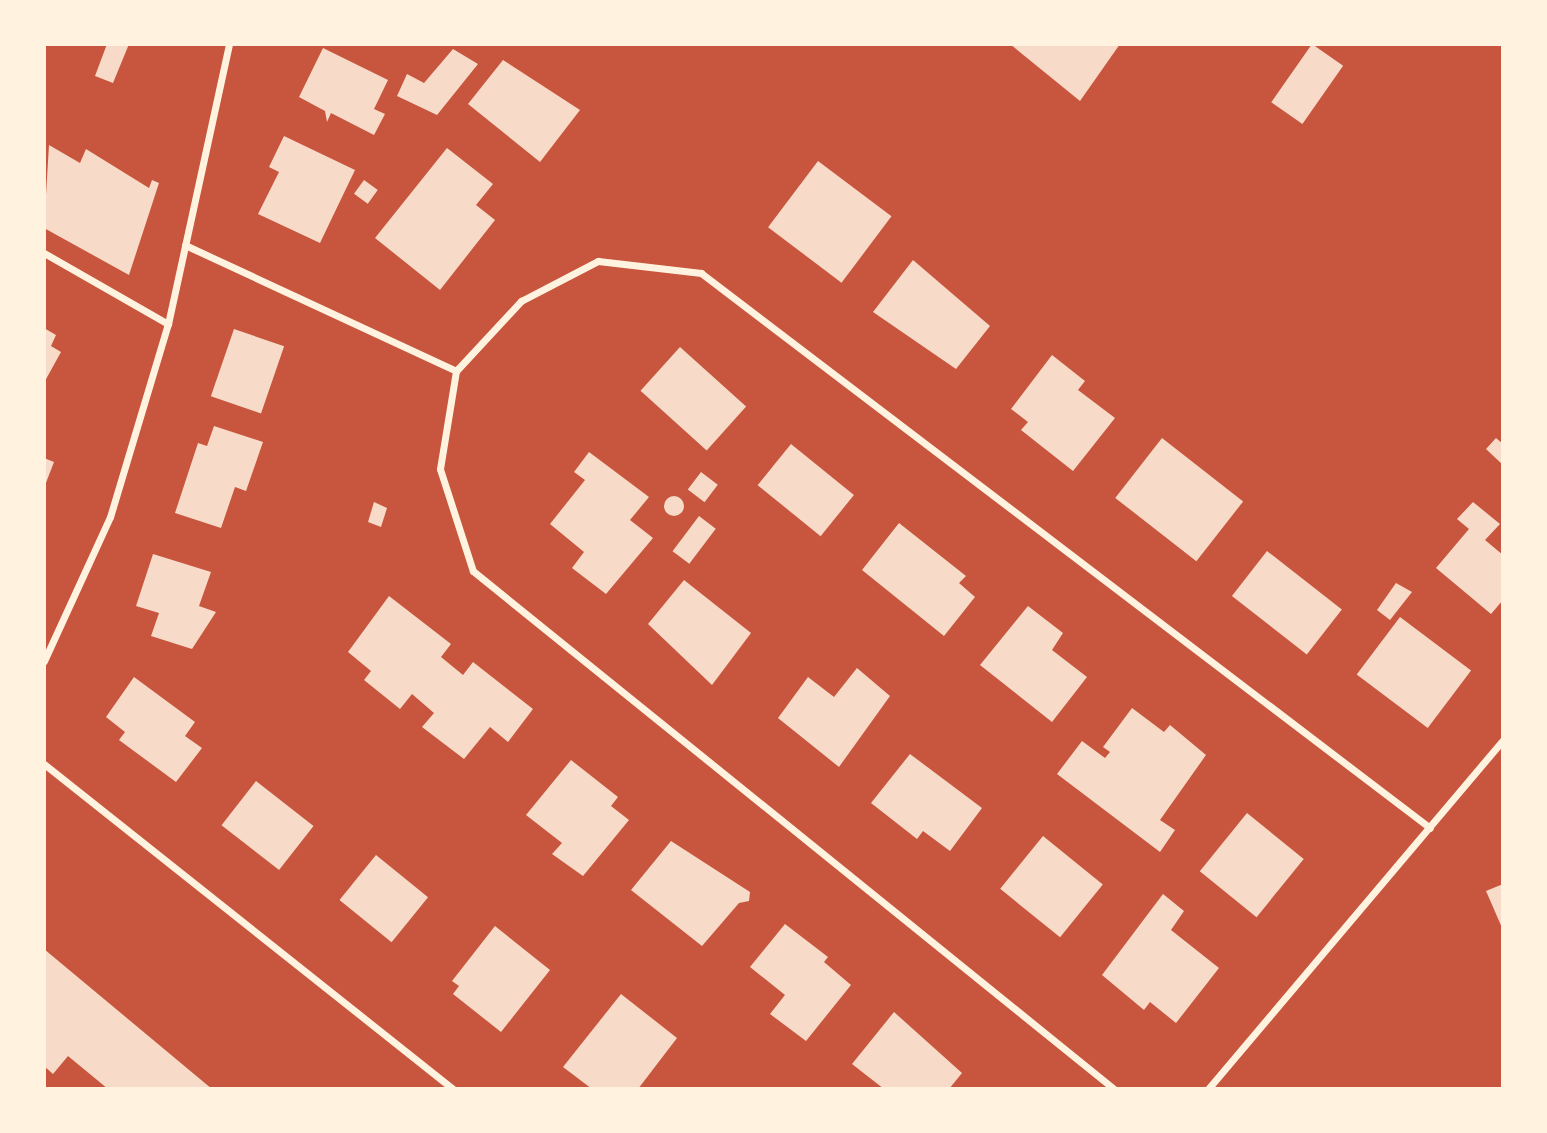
<!DOCTYPE html>
<html>
<head>
<meta charset="utf-8">
<style>
	body { margin:0 }
	#map { position:relative; width:1547px; height:1133px; overflow:hidden; background:#c8553d; font-family:"Zilla Slab",serif }
	div>[style] { position:absolute }
	.building>* { inset:0; background:#f7dbc8; transform-origin:0 0 }
	.round { border-radius:50% }
	.minor>* { height:7px; margin:-3.5px; padding:0 3.5px; transform-origin:3.5px; border-radius:3.5px; background:#fff3e0 }
	span { translate:-50% -50%; white-space:nowrap; text-align:center; line-height:1.15; -webkit-text-stroke:5px #fff3e0; paint-order:stroke }
	.frame { position:absolute; inset:0; border:46px solid #fff3e0; pointer-events:none }
</style>
</head>
<body>
<div id="map">
	<div class="building">
		<i style="clip-path:polygon(107px 44px,129px 44px,113px 83px,95px 76px)"></i>
		<i style="clip-path:polygon(1010px 44px,1120px 44px,1080px 101px)"></i>
		<i style="left:1312px;top:44px;width:38px;height:71px;rotate:35deg"></i>
		<i style="clip-path:polygon(323px 48px,388px 80px,374px 109px,385px 114px,374px 135px,331px 113px,327px 122px,325px 111px,299px 97px)"></i>
		<i style="clip-path:polygon(453px 49px,478px 64px,437px 115px,397px 96px,407px 74px,424px 83px)"></i>
		<i style="clip-path:polygon(503px 60px,580px 110px,540px 162px,468px 104px)"></i>
		<i style="clip-path:polygon(284px 136px,355px 170px,320px 243px,258px 214px,279px 172px,269px 167px)"></i>
		<i style="clip-path:polygon(49px 145px,80px 163px,86px 149px,149px 188px,152px 180px,159px 183px,129px 275px,44px 228px)"></i>
		<i style="clip-path:polygon(447px 148px,493px 184px,476px 205px,495px 220px,440px 290px,375px 238px)"></i>
		<i style="left:818px;top:161px;width:92px;height:83px;rotate:37deg"></i>
		<i style="left:364px;top:180px;width:17px;height:17px;rotate:36deg"></i>
		<i style="clip-path:polygon(913px 260px,990px 326px,956px 369px,873px 312px)"></i>
		<i style="clip-path:polygon(44px 328px,56px 335px,51px 346px,61px 352px,45px 381px)"></i>
		<i style="left:234px;top:329px;width:53px;height:71px;rotate:19deg"></i>
		<i style="left:680px;top:347px;width:89px;height:59px;rotate:42deg"></i>
		<i style="clip-path:polygon(1052px 355px,1085px 381px,1078px 390px,1115px 418px,1073px 471px,1021px 430px,1028px 422px,1011px 409px)"></i>
		<i style="clip-path:polygon(214px 426px,263px 442px,246px 491px,235px 487px,221px 528px,175px 513px,198px 443px,207px 446px)"></i>
		<i style="left:1162px;top:438px;width:103px;height:76px;rotate:38deg"></i>
		<i style="clip-path:polygon(1496px 438px,1503px 444px,1503px 465px,1486px 449px)"></i>
		<i style="left:791px;top:444px;width:81px;height:53px;rotate:39deg"></i>
		<i style="clip-path:polygon(589px 452px,649px 497px,630px 520px,653px 538px,606px 594px,572px 568px,584px 552px,550px 524px,585px 480px,574px 472px)"></i>
		<i style="clip-path:polygon(44px 458px,54px 462px,44px 488px)"></i>
		<i style="left:701px;top:472px;width:21px;height:22px;rotate:37deg"></i>
		<i class="round" style="left:664px;top:496px;width:20px;height:20px"></i>
		<i style="clip-path:polygon(374px 502px,387px 508px,381px 527px,368px 522px)"></i>
		<i style="clip-path:polygon(1473px 502px,1500px 524px,1485px 540px,1503px 555px,1503px 600px,1491px 614px,1436px 568px,1469px 529px,1457px 519px)"></i>
		<i style="left:699px;top:516px;width:21px;height:44px;rotate:37deg"></i>
		<i style="clip-path:polygon(899px 523px,966px 576px,959px 583px,975px 597px,944px 636px,862px 570px)"></i>
		<i style="left:1267px;top:551px;width:95px;height:57px;rotate:38deg"></i>
		<i style="clip-path:polygon(153px 554px,211px 572px,199px 606px,216px 612px,192px 649px,151px 636px,159px 613px,136px 606px)"></i>
		<i style="clip-path:polygon(684px 580px,751px 633px,712px 685px,648px 624px)"></i>
		<i style="clip-path:polygon(1396px 583px,1412px 592px,1390px 620px,1377px 610px)"></i>
		<i style="clip-path:polygon(389px 596px,451px 644px,441px 657px,463px 675px,473px 662px,533px 709px,508px 742px,490px 727px,464px 759px,422px 727px,434px 713px,412px 694px,400px 709px,364px 680px,371px 671px,348px 652px)"></i>
		<i style="clip-path:polygon(1028px 606px,1063px 633px,1052px 650px,1087px 677px,1052px 722px,980px 665px)"></i>
		<i style="left:1400px;top:617px;width:89px;height:72px;rotate:37deg"></i>
		<i style="clip-path:polygon(857px 668px,890px 696px,839px 767px,778px 718px,808px 677px,834px 697px)"></i>
		<i style="clip-path:polygon(134px 677px,195px 722px,185px 736px,202px 748px,176px 782px,119px 740px,125px 732px,106px 717px)"></i>
		<i style="clip-path:polygon(1132px 708px,1164px 732px,1170px 725px,1206px 755px,1160px 820px,1175px 830px,1160px 852px,1057px 774px,1082px 741px,1105px 758px,1110px 752px,1103px 747px)"></i>
		<i style="clip-path:polygon(910px 754px,982px 808px,950px 851px,923px 831px,917px 839px,871px 803px)"></i>
		<i style="clip-path:polygon(571px 760px,618px 797px,611px 806px,629px 820px,583px 876px,552px 854px,562px 843px,526px 815px)"></i>
		<i style="left:256px;top:781px;width:73px;height:56px;rotate:38deg"></i>
		<i style="left:1247px;top:813px;width:73px;height:75px;rotate:39deg"></i>
		<i style="left:1043px;top:836px;width:77px;height:68px;rotate:39deg"></i>
		<i style="clip-path:polygon(671px 841px,750px 892px,749px 901px,739px 903px,702px 946px,631px 890px)"></i>
		<i style="left:376px;top:855px;width:67px;height:58px;rotate:39deg"></i>
		<i style="clip-path:polygon(1503px 884px,1503px 930px,1486px 891px)"></i>
		<i style="clip-path:polygon(1163px 894px,1184px 911px,1171px 930px,1219px 968px,1176px 1023px,1150px 1002px,1144px 1010px,1102px 975px)"></i>
		<i style="clip-path:polygon(785px 924px,828px 957px,824px 962px,851px 985px,806px 1041px,770px 1014px,785px 995px,750px 967px)"></i>
		<i style="clip-path:polygon(495px 926px,550px 970px,501px 1032px,453px 994px,459px 986px,452px 981px)"></i>
		<i style="clip-path:polygon(44px 949px,212px 1089px,108px 1089px,68px 1056px,53px 1074px,44px 1066px)"></i>
		<i style="clip-path:polygon(621px 994px,677px 1038px,638px 1089px,592px 1089px,563px 1067px)"></i>
		<i style="clip-path:polygon(894px 1012px,962px 1073px,949px 1089px,884px 1089px,852px 1064px)"></i>
	</div>
	<div class="minor">
		<i style="left:185px;top:245px;width:299px;rotate:24.9deg"></i>
		<i style="left:456px;top:371px;width:99px;rotate:99.3deg"></i>
		<i style="left:440px;top:469px;width:107px;rotate:72.1deg"></i>
		<i style="left:473px;top:571px;width:824px;rotate:38.94deg"></i>
		<i style="left:44px;top:253px;width:143px;rotate:29.8deg"></i>
		<i style="left:456px;top:371px;width:96px;rotate:-47.1deg"></i>
		<i style="left:521px;top:301px;width:87px;rotate:-27.5deg"></i>
		<i style="left:598px;top:261px;width:104px;rotate:6.6deg"></i>
		<i style="left:701px;top:273px;width:916px;rotate:37.28deg"></i>
		<i style="left:44px;top:661px;width:158px;rotate:-65.4deg"></i>
		<i style="left:110px;top:517px;width:202px;rotate:-73.3deg"></i>
		<i style="left:168px;top:324px;width:287px;rotate:-77.7deg"></i>
		<i style="left:44px;top:764px;width:522px;rotate:38.47deg"></i>
		<i style="left:1208px;top:1089px;width:457px;rotate:-49.8deg"></i>
	</div>
	<div class="frame"></div>
</div>
</body>
</html>
